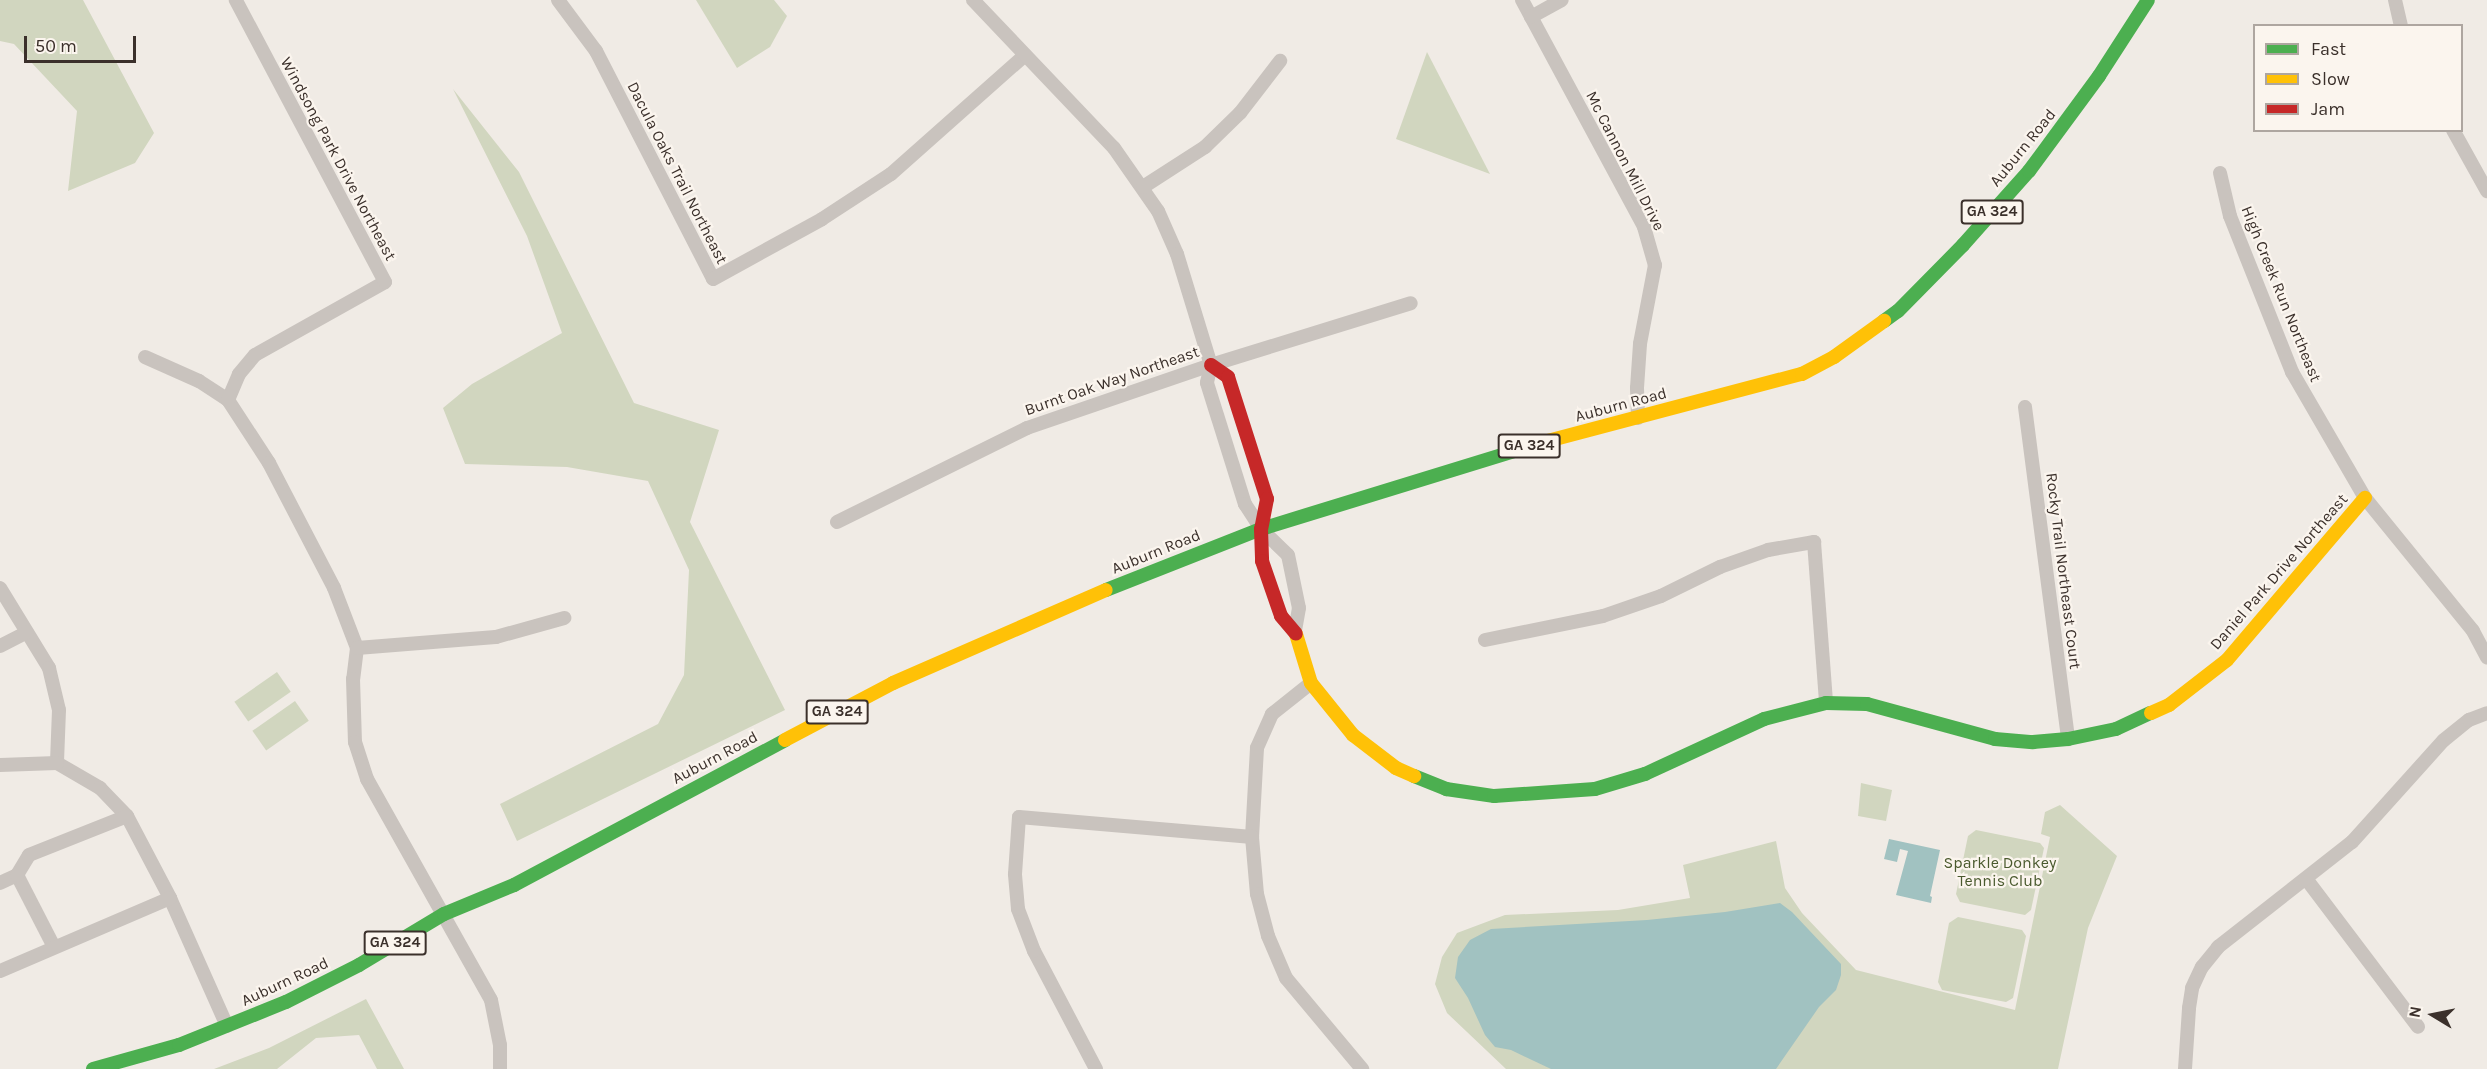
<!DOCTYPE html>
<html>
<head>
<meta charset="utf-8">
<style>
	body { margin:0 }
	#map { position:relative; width:2487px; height:1069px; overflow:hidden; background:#f0ebe5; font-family:Karla,sans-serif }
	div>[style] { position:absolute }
	.green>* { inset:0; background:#d1d6bf; transform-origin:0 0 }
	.water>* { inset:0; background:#a1c2c1 }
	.street>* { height:14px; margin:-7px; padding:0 7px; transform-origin:7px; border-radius:7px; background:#c9c3be }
	.fast>* { height:14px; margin:-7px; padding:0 7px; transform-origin:7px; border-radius:7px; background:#4caf50 }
	.slow>* { height:14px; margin:-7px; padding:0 7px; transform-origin:7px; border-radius:7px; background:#ffc107 }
	.jam>* { height:14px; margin:-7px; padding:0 7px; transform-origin:7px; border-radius:7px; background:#c62828 }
	span { translate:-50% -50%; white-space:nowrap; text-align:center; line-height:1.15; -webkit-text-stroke:4.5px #fbf5ee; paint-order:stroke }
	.shield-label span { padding:2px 4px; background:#fbf5ee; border:2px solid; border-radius:4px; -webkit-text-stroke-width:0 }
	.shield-label { font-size:15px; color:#3b302b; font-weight:700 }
	.street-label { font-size:16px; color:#3b302b }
	.park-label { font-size:16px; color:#4a5a2e }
	.legend { position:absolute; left:2253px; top:24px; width:210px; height:108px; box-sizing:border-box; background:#fbf5ee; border:2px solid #aea6a0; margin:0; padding:8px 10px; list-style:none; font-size:18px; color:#3b302b }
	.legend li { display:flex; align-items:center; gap:12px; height:30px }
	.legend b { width:30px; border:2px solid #aea6a0 }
	.north { position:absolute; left:2403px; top:985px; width:60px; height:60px; -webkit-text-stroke:4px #fbf5ee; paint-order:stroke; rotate:280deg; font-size:16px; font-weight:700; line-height:24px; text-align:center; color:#3b302b }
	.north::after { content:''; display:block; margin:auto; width:21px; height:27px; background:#3b302b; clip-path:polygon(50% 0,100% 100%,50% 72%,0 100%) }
	.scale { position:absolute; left:24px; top:36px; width:112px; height:27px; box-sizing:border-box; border:3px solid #3b302b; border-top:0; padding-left:8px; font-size:18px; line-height:21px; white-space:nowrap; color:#3b302b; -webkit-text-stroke:4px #fbf5ee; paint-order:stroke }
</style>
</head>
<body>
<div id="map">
	<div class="green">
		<i style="clip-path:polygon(0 0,83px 0,154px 133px,135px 163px,68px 191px,77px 111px,14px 44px,0 41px)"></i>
		<i style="clip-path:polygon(696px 0,774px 0,787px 16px,770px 47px,737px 68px)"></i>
		<i style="clip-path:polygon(1427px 52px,1490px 174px,1396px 139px)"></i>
		<i style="clip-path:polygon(453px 89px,519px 172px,634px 403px,719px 430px,690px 522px,785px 710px,517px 841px,500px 804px,658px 724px,684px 675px,689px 570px,648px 481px,567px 467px,465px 464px,443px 408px,472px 384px,562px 333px,527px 236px)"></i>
		<i style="left:277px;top:672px;width:24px;height:52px;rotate:55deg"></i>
		<i style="left:295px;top:701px;width:24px;height:52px;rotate:55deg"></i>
		<i style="clip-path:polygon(1861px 783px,1892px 790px,1886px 821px,1858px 816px)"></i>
		<i style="clip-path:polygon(2060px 805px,2117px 856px,2088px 928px,2058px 1069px,1506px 1069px,1447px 1013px,1435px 984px,1442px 957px,1457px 933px,1505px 915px,1618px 910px,1690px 898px,1683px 865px,1776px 841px,1785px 888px,1802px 913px,1856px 970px,2015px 1010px,2050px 837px,2041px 834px,2045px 812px)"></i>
		<i style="clip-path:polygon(1976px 830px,2040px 843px,2044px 848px,2031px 910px,2025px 915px,1960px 902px,1956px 894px,1968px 836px)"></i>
		<i style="clip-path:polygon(1958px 917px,2022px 930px,2026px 936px,2013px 998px,2006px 1002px,1942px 990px,1938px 982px,1949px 923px)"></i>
		<i style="clip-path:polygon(366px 999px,404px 1069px,377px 1069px,359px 1035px,316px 1038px,277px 1069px,214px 1069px,269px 1048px)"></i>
	</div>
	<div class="water">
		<i style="clip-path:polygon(1889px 839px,1940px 850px,1930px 896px,1932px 897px,1931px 903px,1896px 895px,1908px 851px,1900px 849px,1897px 862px,1884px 859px)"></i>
		<i style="clip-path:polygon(1780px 903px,1792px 912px,1841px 964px,1841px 975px,1836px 990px,1819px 1007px,1776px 1069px,1551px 1069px,1511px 1050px,1495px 1047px,1485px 1035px,1468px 998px,1455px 978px,1458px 957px,1470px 940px,1491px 929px,1647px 920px,1725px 912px)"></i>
	</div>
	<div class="street">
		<i style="left:558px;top:0;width:64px;rotate:53.3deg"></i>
		<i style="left:596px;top:51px;width:256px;rotate:62.8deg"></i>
		<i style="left:713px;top:279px;width:124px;rotate:-28.8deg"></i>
		<i style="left:822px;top:219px;width:82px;rotate:-33.1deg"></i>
		<i style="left:891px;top:174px;width:179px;rotate:-41.6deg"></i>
		<i style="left:973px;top:0;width:204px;rotate:46.4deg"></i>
		<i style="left:1114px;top:148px;width:77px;rotate:55.1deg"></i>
		<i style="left:1158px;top:211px;width:47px;rotate:66.2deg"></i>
		<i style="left:1177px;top:254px;width:116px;rotate:73deg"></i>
		<i style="left:1211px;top:365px;width:18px;rotate:103deg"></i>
		<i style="left:1207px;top:383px;width:127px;rotate:72.6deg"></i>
		<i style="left:1245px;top:504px;width:30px;rotate:57deg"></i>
		<i style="left:1261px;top:529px;width:37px;rotate:44deg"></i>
		<i style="left:1288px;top:555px;width:54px;rotate:78.3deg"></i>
		<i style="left:1299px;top:608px;width:23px;rotate:100deg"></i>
		<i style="left:1522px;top:0;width:258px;rotate:61.7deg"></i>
		<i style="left:1644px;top:227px;width:40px;rotate:74deg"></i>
		<i style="left:1655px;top:265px;width:80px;rotate:100.8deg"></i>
		<i style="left:1640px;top:344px;width:44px;rotate:93.9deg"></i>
		<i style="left:1637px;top:388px;width:30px;rotate:88deg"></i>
		<i style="left:2395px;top:0;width:27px;rotate:77deg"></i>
		<i style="left:1531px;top:17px;width:35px;rotate:-29deg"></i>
		<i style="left:2453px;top:130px;width:70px;rotate:60.9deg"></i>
		<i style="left:2220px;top:173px;width:44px;rotate:76.9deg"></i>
		<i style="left:2230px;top:216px;width:168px;rotate:68.3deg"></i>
		<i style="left:2292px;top:372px;width:146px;rotate:59.9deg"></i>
		<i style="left:2365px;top:498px;width:171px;rotate:50.9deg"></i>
		<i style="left:2473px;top:631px;width:30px;rotate:62deg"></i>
		<i style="left:1143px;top:187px;width:74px;rotate:-32.8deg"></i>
		<i style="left:1205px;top:147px;width:49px;rotate:-44.2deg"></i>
		<i style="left:1240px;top:113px;width:66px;rotate:-52.4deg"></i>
		<i style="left:145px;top:357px;width:59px;rotate:24deg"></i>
		<i style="left:199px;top:381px;width:35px;rotate:33deg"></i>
		<i style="left:228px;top:400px;width:75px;rotate:56.9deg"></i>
		<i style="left:269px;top:463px;width:141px;rotate:62.5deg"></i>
		<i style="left:334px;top:588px;width:64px;rotate:69deg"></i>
		<i style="left:357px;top:648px;width:31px;rotate:97deg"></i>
		<i style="left:353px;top:679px;width:63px;rotate:88.2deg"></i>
		<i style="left:355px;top:742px;width:39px;rotate:72deg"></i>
		<i style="left:367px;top:779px;width:253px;rotate:60.7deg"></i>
		<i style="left:491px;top:1000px;width:46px;rotate:78.7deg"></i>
		<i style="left:500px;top:1045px;width:24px;rotate:90deg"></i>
		<i style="left:228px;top:400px;width:28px;rotate:-67deg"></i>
		<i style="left:239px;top:374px;width:25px;rotate:-50deg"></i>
		<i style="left:255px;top:355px;width:149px;rotate:-29.3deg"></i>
		<i style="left:385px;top:282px;width:319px;rotate:-117.9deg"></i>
		<i style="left:2025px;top:407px;width:335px;rotate:82.6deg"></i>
		<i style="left:837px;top:522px;width:212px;rotate:-26.3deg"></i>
		<i style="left:1027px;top:428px;width:194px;rotate:-18.9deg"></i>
		<i style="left:1211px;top:365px;width:209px;rotate:-17.2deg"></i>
		<i style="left:0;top:588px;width:94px;rotate:58.5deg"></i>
		<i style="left:49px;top:668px;width:43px;rotate:76.6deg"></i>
		<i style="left:59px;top:710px;width:53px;rotate:92.2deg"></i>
		<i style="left:57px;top:763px;width:50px;rotate:30.2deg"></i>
		<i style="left:100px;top:788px;width:39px;rotate:46deg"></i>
		<i style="left:127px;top:816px;width:93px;rotate:62.3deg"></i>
		<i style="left:170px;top:898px;width:140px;rotate:66deg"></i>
		<i style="left:1485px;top:640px;width:120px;rotate:-11.5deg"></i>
		<i style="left:1603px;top:616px;width:61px;rotate:-19deg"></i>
		<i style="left:1661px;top:596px;width:66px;rotate:-26.2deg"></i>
		<i style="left:1720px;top:567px;width:51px;rotate:-19.5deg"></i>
		<i style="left:1768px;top:550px;width:47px;rotate:-9.9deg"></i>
		<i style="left:1814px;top:542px;width:161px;rotate:85.7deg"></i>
		<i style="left:0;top:646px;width:30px;rotate:-27deg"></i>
		<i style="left:357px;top:648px;width:139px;rotate:-4.5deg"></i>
		<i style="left:496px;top:637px;width:71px;rotate:-15.6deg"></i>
		<i style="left:1311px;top:683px;width:50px;rotate:141.5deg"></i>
		<i style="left:1272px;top:714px;width:37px;rotate:114deg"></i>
		<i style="left:1257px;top:748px;width:89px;rotate:93.2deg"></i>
		<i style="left:1252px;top:837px;width:57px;rotate:85deg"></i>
		<i style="left:1257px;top:894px;width:43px;rotate:75.3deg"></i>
		<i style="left:1268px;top:936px;width:46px;rotate:66.8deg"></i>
		<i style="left:1286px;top:978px;width:119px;rotate:50.1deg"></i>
		<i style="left:0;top:765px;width:57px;rotate:-2deg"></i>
		<i style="left:17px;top:875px;width:81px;rotate:62.8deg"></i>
		<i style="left:2307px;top:880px;width:184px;rotate:52.9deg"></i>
		<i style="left:0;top:883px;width:19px;rotate:-25deg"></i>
		<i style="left:17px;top:875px;width:23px;rotate:-59deg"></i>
		<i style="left:29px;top:855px;width:105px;rotate:-21.7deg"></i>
		<i style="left:0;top:971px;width:185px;rotate:-23.2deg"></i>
		<i style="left:1096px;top:1069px;width:133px;rotate:-117.7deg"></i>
		<i style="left:1034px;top:951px;width:45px;rotate:-110.9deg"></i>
		<i style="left:1018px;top:909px;width:35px;rotate:-95deg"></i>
		<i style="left:1015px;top:874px;width:57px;rotate:-86deg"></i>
		<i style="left:1019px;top:817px;width:234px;rotate:4.9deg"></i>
		<i style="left:2185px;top:1069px;width:61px;rotate:-86.2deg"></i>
		<i style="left:2189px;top:1008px;width:20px;rotate:-81deg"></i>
		<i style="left:2192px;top:988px;width:23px;rotate:-65deg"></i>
		<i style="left:2202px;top:967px;width:26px;rotate:-51deg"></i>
		<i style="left:2218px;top:947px;width:170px;rotate:-38.1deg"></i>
		<i style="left:2352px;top:842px;width:137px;rotate:-48deg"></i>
		<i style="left:2444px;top:740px;width:32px;rotate:-39deg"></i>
		<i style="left:2469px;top:720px;width:19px;rotate:-21deg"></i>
	</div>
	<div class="fast">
		<i style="left:1884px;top:321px;width:17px;rotate:-36deg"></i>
		<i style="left:1898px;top:311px;width:93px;rotate:-45.4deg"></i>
		<i style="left:1963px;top:245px;width:99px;rotate:-48.3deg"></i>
		<i style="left:2029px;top:171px;width:118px;rotate:-53.6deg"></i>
		<i style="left:2099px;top:76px;width:90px;rotate:-57.2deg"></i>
		<i style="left:1106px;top:590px;width:167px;rotate:-21.5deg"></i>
		<i style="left:1261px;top:529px;width:292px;rotate:-17.1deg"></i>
		<i style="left:1414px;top:776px;width:35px;rotate:22deg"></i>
		<i style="left:1446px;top:789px;width:49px;rotate:8.3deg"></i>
		<i style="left:1494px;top:796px;width:101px;rotate:-4deg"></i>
		<i style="left:1595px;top:789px;width:52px;rotate:-16.7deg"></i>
		<i style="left:1645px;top:774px;width:131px;rotate:-24.8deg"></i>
		<i style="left:1764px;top:719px;width:64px;rotate:-14.5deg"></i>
		<i style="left:1826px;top:703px;width:41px;rotate:1.4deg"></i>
		<i style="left:1867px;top:704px;width:133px;rotate:15.3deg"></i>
		<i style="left:1995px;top:739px;width:38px;rotate:5deg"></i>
		<i style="left:2033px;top:742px;width:35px;rotate:-5deg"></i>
		<i style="left:2068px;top:739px;width:49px;rotate:-11.8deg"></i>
		<i style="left:2116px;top:729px;width:38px;rotate:-25deg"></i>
		<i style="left:93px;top:1069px;width:89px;rotate:-15.6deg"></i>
		<i style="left:179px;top:1045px;width:115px;rotate:-21.9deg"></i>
		<i style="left:286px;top:1002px;width:82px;rotate:-26.9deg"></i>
		<i style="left:359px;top:965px;width:99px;rotate:-31deg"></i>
		<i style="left:444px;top:914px;width:76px;rotate:-22.5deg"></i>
		<i style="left:514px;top:885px;width:307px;rotate:-28.1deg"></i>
	</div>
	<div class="slow">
		<i style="left:1540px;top:443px;width:271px;rotate:-14.8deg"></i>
		<i style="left:1802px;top:374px;width:36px;rotate:-28deg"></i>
		<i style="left:1834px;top:357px;width:62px;rotate:-35.8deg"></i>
		<i style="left:1296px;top:634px;width:51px;rotate:73deg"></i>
		<i style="left:1311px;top:683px;width:67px;rotate:51.1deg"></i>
		<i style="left:1353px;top:735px;width:54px;rotate:37.5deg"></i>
		<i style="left:1396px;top:768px;width:20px;rotate:24deg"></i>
		<i style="left:2151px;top:713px;width:20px;rotate:-24deg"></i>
		<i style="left:2169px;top:705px;width:73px;rotate:-37.8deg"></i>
		<i style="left:2227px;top:660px;width:213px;rotate:-49.6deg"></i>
		<i style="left:785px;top:740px;width:122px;rotate:-27.8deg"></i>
		<i style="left:893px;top:683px;width:232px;rotate:-23.6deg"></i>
	</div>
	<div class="jam">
		<i style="left:1211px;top:365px;width:21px;rotate:35deg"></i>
		<i style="left:1228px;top:377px;width:128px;rotate:72.3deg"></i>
		<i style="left:1267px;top:499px;width:31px;rotate:101deg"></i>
		<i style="left:1261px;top:529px;width:32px;rotate:88deg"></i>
		<i style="left:1262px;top:561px;width:58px;rotate:70.9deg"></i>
		<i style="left:1281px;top:616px;width:23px;rotate:50deg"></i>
	</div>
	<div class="shield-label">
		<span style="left:1992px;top:212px">GA 324</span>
		<span style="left:1529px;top:446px">GA 324</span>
		<span style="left:837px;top:712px">GA 324</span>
		<span style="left:395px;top:943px">GA 324</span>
	</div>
	<div class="street-label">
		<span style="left:2023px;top:148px;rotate:-51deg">Auburn Road</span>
		<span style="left:338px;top:159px;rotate:62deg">Windsong Park Drive Northeast</span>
		<span style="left:1625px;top:161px;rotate:63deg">Mc Cannon Mill Drive</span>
		<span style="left:677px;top:173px;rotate:63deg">Dacula Oaks Trail Northeast</span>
		<span style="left:2281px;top:294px;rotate:68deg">High Creek Run Northeast</span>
		<span style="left:1112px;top:381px;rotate:-19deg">Burnt Oak Way Northeast</span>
		<span style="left:1621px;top:405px;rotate:-15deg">Auburn Road</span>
		<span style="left:1156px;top:552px;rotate:-22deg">Auburn Road</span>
		<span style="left:2063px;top:571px;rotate:83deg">Rocky Trail Northeast Court</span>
		<span style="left:2279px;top:572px;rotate:-49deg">Daniel Park Drive Northeast</span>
		<span style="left:715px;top:758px;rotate:-28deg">Auburn Road</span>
		<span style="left:285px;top:982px;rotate:-25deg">Auburn Road</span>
	</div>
	<div class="park-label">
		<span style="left:2000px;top:872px">Sparkle Donkey<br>Tennis Club</span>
	</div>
	<ul class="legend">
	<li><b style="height:8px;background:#4caf50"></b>Fast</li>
	<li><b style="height:8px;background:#ffc107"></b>Slow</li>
	<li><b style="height:8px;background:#c62828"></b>Jam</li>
	</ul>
	<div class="north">N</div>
	<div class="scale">50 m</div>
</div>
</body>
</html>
